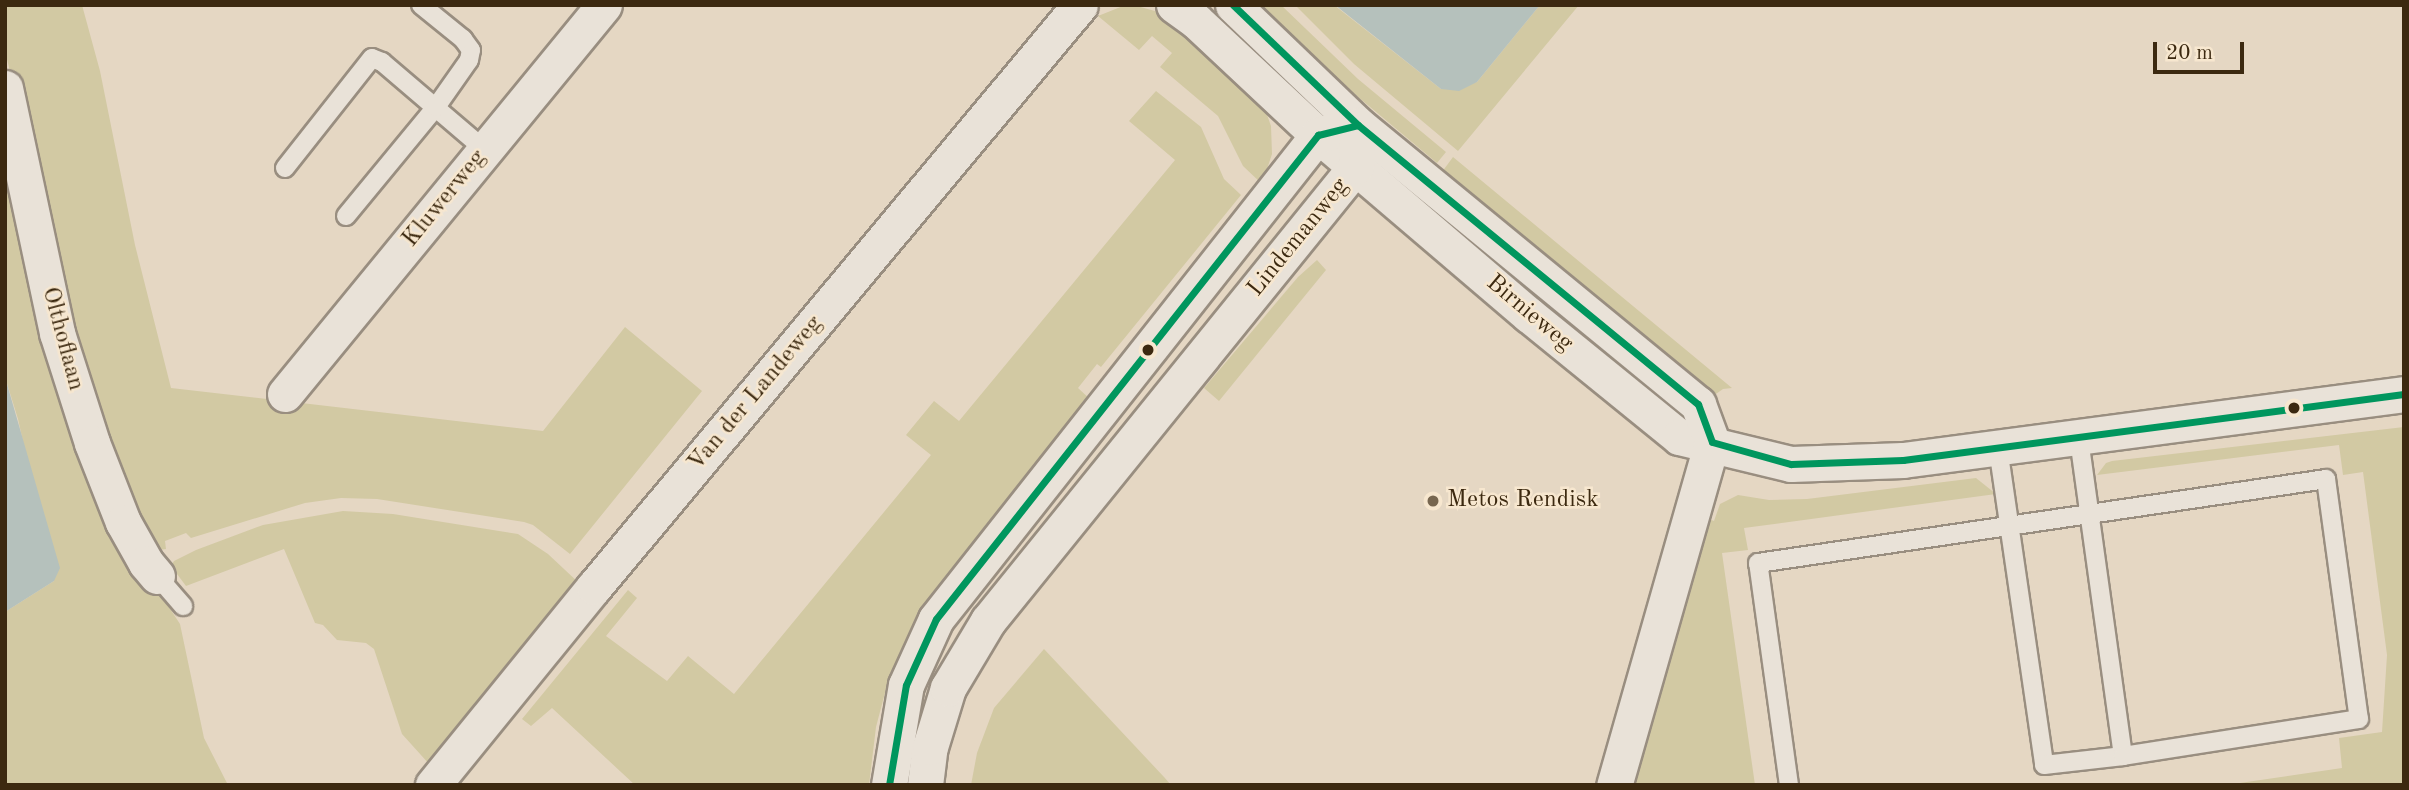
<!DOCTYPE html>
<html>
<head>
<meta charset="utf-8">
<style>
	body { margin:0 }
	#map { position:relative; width:2409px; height:790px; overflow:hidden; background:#e5d7c3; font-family:"Old Standard TT",serif }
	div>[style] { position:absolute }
	.green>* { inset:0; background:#d2c9a3 }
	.water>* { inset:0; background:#b5c1bc }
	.roads { filter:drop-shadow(2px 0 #998e80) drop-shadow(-2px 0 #998e80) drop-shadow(0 2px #998e80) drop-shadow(0 -2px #998e80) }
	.service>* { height:18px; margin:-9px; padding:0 9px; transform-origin:9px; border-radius:9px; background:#e9e2d8 }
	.minor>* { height:35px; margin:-17.5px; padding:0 17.5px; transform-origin:17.5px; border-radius:17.5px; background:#e9e2d8 }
	.bus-1>* { height:7px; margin:-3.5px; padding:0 3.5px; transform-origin:3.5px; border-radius:3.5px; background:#00965e }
	.dots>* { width:19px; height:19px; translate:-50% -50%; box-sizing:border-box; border:4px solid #f7e7cf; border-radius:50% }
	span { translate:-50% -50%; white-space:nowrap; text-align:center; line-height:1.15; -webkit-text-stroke:5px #f7e7cf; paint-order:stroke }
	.street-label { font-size:24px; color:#3c2910 }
	.poi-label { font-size:24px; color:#3c2910 }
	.left { translate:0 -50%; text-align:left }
	.frame { position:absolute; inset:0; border:7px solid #3c2910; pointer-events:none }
	.scale { position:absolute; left:2153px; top:42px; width:91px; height:32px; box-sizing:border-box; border:4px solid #3c2910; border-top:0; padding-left:9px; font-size:21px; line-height:24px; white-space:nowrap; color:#3c2910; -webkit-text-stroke:5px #f7e7cf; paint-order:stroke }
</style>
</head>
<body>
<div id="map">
	<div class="green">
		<i style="clip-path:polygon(5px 5px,82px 5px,100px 71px,135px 245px,171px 388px,543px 431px,625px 327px,702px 391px,570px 554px,533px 525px,524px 522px,377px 499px,341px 498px,305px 503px,191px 538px,186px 533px,165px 541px,166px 549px,158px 550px,107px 468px,5px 51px)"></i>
		<i style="clip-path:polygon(1247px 5px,1281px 5px,1358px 79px,1446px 152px,1437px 163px,1339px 81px,1301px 43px,1286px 31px,1282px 34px)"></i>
		<i style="clip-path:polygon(1295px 5px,1334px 5px,1441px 89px,1477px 82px,1540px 5px,1579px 5px,1458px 151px,1354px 64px)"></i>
		<i style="clip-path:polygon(1123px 6px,1137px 6px,1162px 13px,1265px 109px,1271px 126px,1272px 154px,1262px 184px,1243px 166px,1218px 116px,1160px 67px,1172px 53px,1152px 36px,1139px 50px,1098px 16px)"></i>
		<i style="clip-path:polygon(1156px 91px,1201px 127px,1224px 179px,1241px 195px,1101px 367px,1097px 364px,1078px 388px,1091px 400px,964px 553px,918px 617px,886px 689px,876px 727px,869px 785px,635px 785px,552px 708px,531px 726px,522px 719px,628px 590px,637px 598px,606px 636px,667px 681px,688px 656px,734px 694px,931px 455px,906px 435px,934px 401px,959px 421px,1175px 160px,1129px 121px)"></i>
		<i style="clip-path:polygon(5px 108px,24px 208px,155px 586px,180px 624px,204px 738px,228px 785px,5px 785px,5px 612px,54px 581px,18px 419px,5px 377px)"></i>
		<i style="clip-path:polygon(1453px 157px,1732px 388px,1723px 389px,1713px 396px,1442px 172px)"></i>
		<i style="clip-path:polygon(1317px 260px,1326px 270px,1219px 401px,1204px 388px,1298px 277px)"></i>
		<i style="clip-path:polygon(2404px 427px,2404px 785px,2226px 785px,2342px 768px,2339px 738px,2382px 732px,2387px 655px,2363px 472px,2343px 475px,2339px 445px,2097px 475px,2106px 463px,2112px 461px)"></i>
		<i style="clip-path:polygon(1976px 478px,1996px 494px,1744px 528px,1748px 550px,1722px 553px,1755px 785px,1628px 785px,1706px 518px,1714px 521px,1720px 504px,1738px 495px,1769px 500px,1807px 499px)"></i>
		<i style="clip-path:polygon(343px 511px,393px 514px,518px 534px,548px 554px,580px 584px,430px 765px,402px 734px,374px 649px,366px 643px,337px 640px,323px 625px,315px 623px,284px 549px,186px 586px,171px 566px,174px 561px,196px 550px,263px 525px)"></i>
		<i style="clip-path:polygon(1044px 649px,1164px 777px,1171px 785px,971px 785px,977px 753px,994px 708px)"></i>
	</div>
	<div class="water">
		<i style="clip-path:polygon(1335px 5px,1540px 5px,1477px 82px,1459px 91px,1441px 89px)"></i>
		<i style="clip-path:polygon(5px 377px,60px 568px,54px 581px,5px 612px)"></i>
	</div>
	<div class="roads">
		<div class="service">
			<i style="left:285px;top:168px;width:140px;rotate:-51.7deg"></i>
			<i style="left:372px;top:58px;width:11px;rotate:22deg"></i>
			<i style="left:382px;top:62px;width:135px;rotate:40.5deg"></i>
			<i style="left:346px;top:216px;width:141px;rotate:-50.5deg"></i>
			<i style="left:436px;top:107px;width:57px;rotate:-54.9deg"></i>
			<i style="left:469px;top:60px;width:10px;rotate:-79deg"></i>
			<i style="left:471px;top:50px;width:14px;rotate:-126deg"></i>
			<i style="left:463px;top:39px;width:54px;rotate:-141deg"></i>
			<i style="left:1998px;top:448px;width:320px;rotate:81.7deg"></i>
			<i style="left:2044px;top:765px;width:80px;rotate:-6.5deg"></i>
			<i style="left:2123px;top:756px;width:321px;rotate:-97.9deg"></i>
			<i style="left:157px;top:576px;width:40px;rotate:49deg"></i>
			<i style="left:1789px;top:785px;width:224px;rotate:-97.9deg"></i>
			<i style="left:1758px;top:563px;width:574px;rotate:-8.41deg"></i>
			<i style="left:2326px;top:479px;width:242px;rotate:82.2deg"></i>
			<i style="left:2359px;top:719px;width:239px;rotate:171.1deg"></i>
		</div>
		<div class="minor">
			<i style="left:1174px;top:5px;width:27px;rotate:36deg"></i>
			<i style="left:1196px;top:21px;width:167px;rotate:43.1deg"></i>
			<i style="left:1318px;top:135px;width:277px;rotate:40.5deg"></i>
			<i style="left:1529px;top:315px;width:193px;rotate:39.1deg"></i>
			<i style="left:1679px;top:437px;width:115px;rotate:13.6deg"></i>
			<i style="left:1791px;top:464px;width:112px;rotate:-2deg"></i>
			<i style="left:1903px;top:460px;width:505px;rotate:-7.5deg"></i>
			<i style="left:1233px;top:5px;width:173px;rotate:43.8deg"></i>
			<i style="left:1358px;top:125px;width:440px;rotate:39.4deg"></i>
			<i style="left:1698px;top:404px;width:40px;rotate:69.8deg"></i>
			<i style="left:1712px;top:442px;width:357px;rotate:105.9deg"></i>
			<i style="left:5px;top:88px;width:250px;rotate:78deg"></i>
			<i style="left:57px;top:333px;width:115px;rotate:72.3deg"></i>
			<i style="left:92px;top:443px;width:85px;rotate:68.6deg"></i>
			<i style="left:123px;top:522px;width:47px;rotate:60.7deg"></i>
			<i style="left:146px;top:563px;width:17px;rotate:50deg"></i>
			<i style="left:285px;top:394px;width:503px;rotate:-50.65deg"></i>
			<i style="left:433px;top:785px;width:255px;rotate:-50.9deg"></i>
			<i style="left:594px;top:587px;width:758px;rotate:-50.14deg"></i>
			<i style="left:889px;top:785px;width:101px;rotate:-80.4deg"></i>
			<i style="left:906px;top:685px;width:72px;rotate:-65.6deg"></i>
			<i style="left:936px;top:619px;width:617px;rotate:-51.72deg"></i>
			<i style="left:1318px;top:135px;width:24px;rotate:-15deg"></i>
			<i style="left:925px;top:785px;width:38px;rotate:-83deg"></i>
			<i style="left:930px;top:747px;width:62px;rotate:-73deg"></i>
			<i style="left:948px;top:688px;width:78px;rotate:-59.2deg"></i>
			<i style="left:988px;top:621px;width:585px;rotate:-51.03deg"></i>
			<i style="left:1356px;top:166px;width:24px;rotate:-88deg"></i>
		</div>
	</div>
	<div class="bus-1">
		<i style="left:1233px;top:5px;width:173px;rotate:43.8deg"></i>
		<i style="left:1358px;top:125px;width:440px;rotate:39.4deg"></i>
		<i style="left:1698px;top:404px;width:40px;rotate:69.8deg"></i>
		<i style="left:1712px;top:442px;width:82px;rotate:15.6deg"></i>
		<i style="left:1791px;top:464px;width:112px;rotate:-2deg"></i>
		<i style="left:1903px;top:460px;width:505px;rotate:-7.5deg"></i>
		<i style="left:889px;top:785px;width:101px;rotate:-80.4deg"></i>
		<i style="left:906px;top:685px;width:72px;rotate:-65.6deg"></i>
		<i style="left:936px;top:619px;width:617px;rotate:-51.72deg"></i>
		<i style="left:1318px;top:135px;width:41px;rotate:-14deg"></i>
	</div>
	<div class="dots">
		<i style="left:1148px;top:350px;background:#3c2910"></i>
		<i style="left:2294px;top:408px;background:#3c2910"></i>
		<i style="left:1433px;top:501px;background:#77664f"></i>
	</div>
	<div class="street-label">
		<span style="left:445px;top:199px;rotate:-51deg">Kluwerweg</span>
		<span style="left:1299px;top:238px;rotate:-51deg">Lindemanweg</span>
		<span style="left:1529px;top:314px;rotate:40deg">Birnieweg</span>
		<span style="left:62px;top:339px;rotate:75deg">Olthoflaan</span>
		<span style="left:756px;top:394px;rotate:-50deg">Van der Landeweg</span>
	</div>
	<div class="poi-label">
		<span class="left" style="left:1447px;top:501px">Metos Rendisk</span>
	</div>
	<div class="frame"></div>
	<div class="scale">20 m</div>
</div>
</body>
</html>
